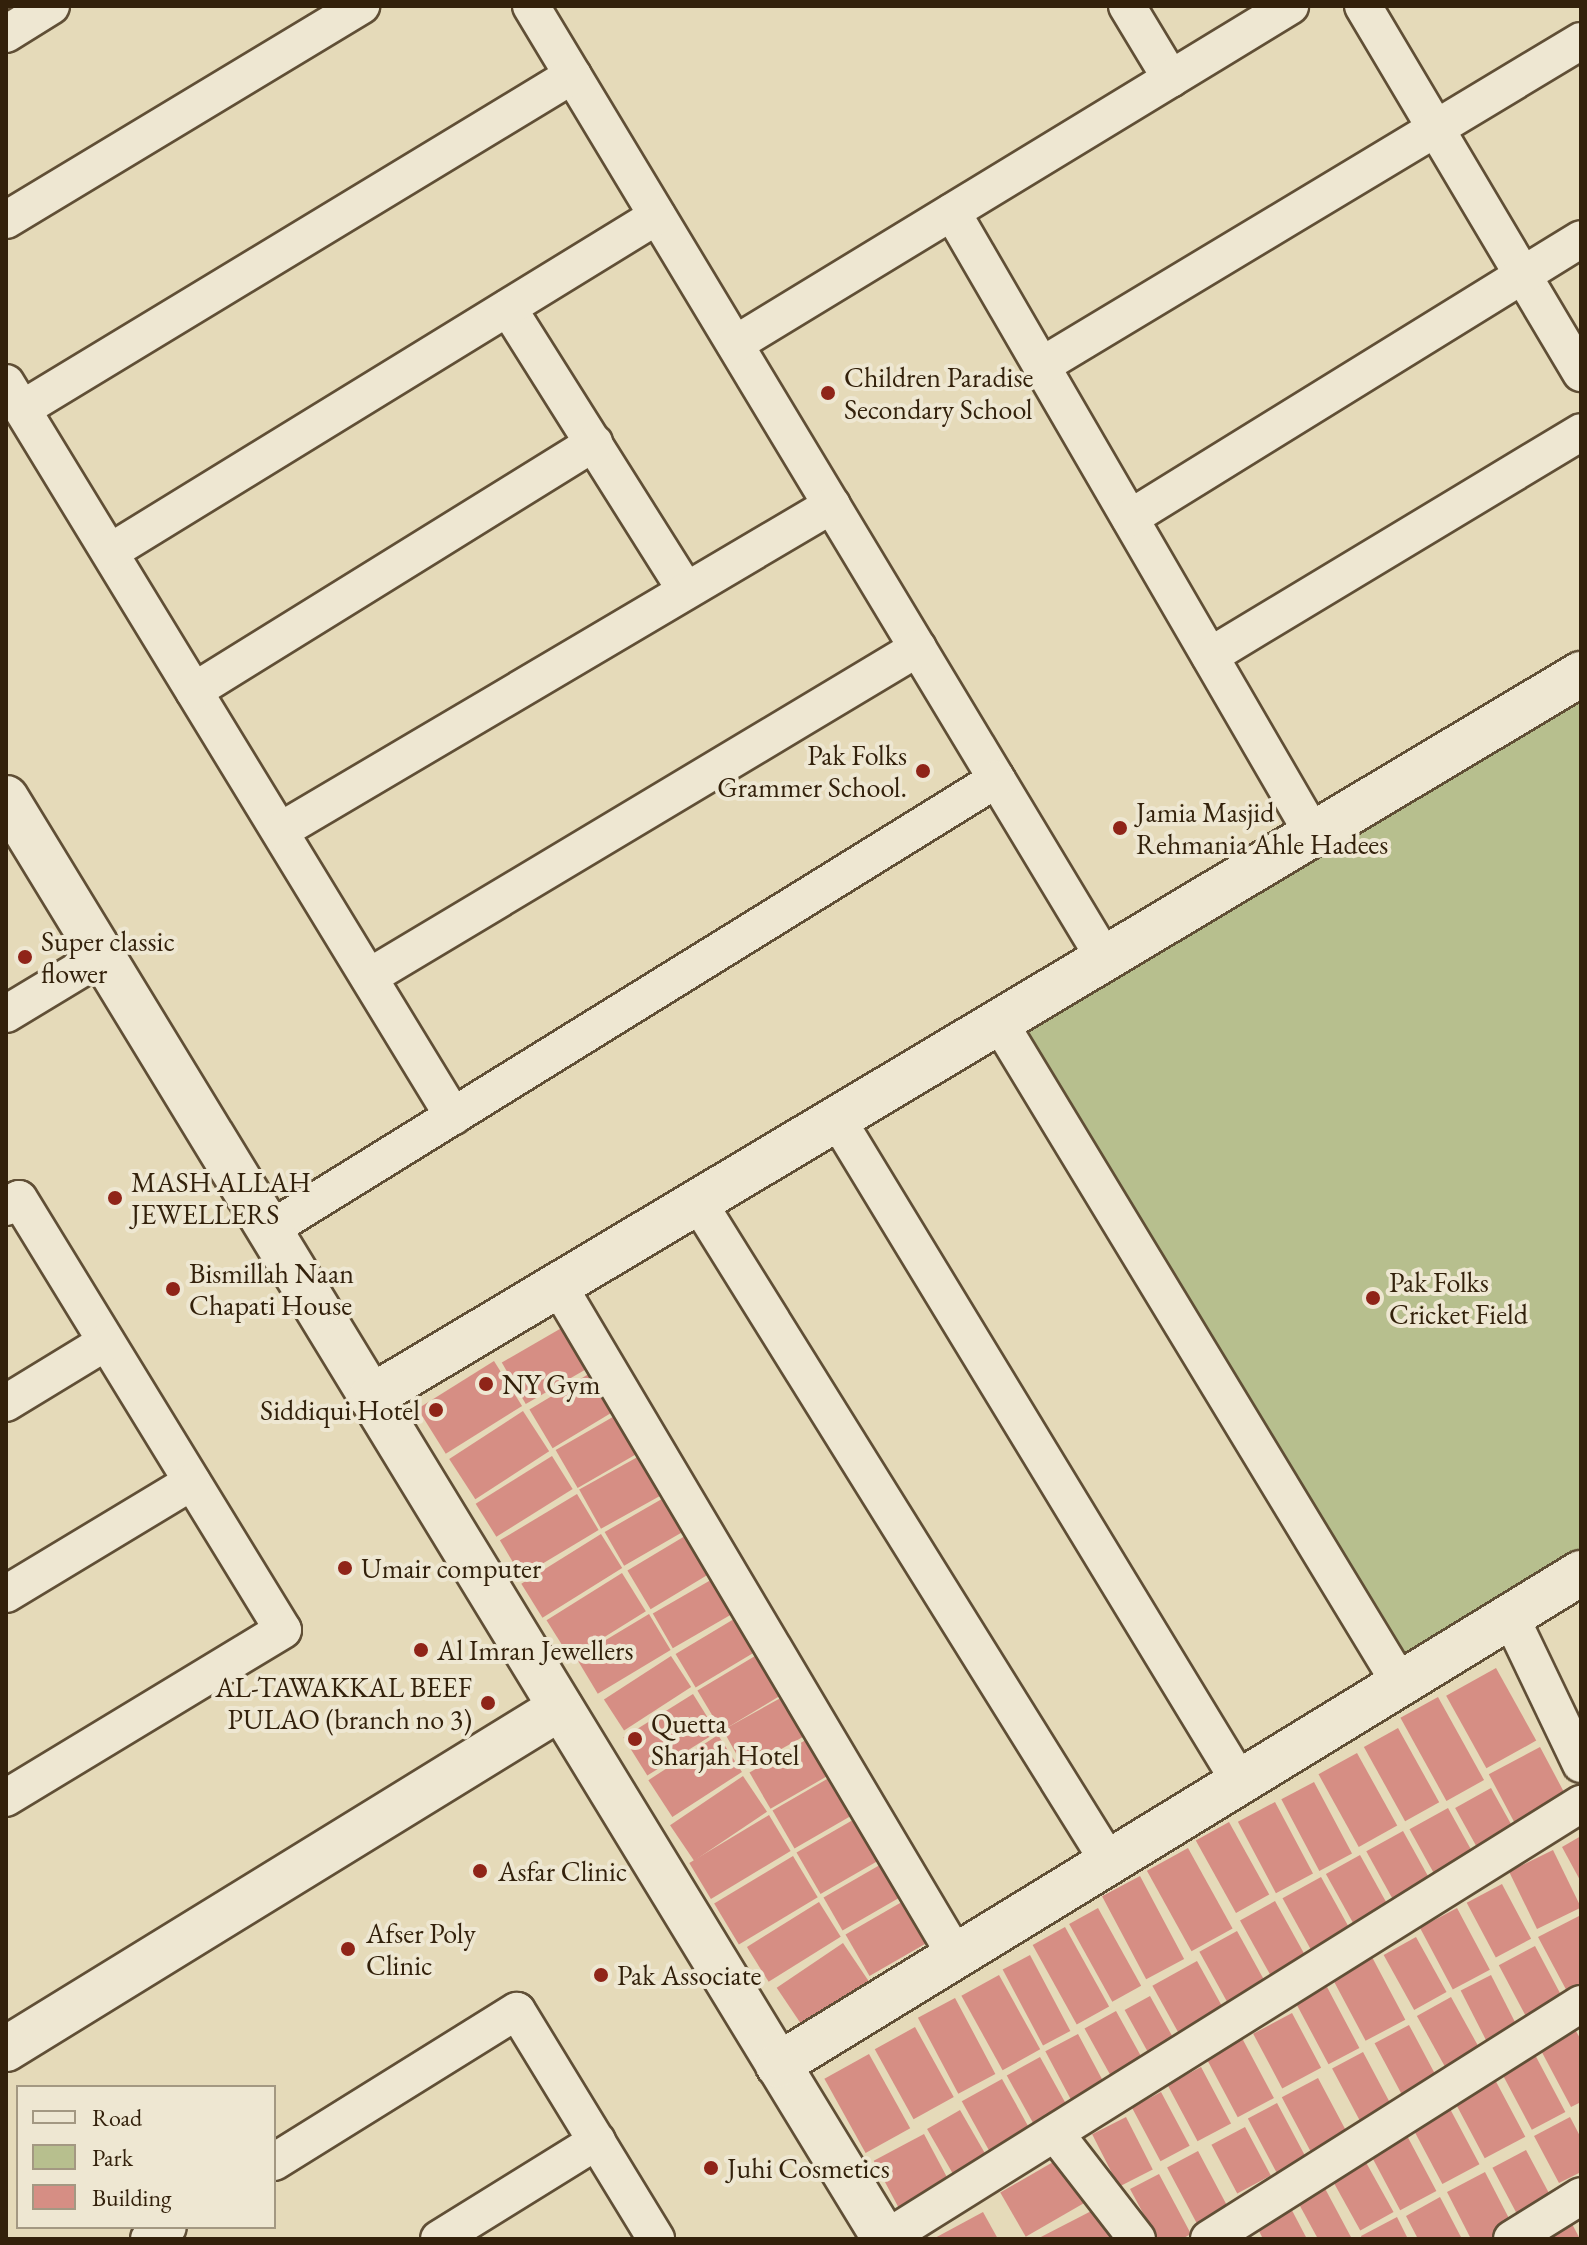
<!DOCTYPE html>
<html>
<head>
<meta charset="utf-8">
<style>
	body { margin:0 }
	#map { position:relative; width:1587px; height:2245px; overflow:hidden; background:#e5dab9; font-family:"EB Garamond",serif }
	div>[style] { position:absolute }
	.green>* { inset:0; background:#b7bf8e }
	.building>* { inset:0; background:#d68e84; transform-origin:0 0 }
	.roads { filter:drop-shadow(2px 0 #604f36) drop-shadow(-2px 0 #604f36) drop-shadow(0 2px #604f36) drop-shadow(0 -2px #604f36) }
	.minor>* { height:36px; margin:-18px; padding:0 18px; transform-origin:18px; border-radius:18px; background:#eee7d2 }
	.tertiary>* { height:44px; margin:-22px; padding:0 22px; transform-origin:22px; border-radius:22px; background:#eee7d2 }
	.dots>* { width:22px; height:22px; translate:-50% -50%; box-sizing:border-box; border:4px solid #eee7d2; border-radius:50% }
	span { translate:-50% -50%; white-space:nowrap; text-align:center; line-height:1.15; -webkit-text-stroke:8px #eee7d2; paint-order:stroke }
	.poi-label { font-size:28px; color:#33210b }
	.left { translate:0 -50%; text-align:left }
	.right { translate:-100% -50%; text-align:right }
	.frame { position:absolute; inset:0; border:8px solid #33210b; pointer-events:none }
	.legend { position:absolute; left:16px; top:2085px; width:260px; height:144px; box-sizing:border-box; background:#eee7d2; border:2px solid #a39882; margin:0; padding:10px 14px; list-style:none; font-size:24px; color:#33210b }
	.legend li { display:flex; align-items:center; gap:16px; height:40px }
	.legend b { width:40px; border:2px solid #a39882 }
</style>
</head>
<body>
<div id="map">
	<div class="green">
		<i style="clip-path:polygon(1581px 674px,1581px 1573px,1400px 1683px,999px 1022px)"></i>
	</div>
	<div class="building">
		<i style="left:565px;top:1326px;width:48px;height:73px;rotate:60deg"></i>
		<i style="left:494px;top:1361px;width:53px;height:90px;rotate:58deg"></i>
		<i style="left:592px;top:1372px;width:45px;height:73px;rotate:59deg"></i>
		<i style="left:523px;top:1411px;width:48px;height:88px;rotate:57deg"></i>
		<i style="left:618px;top:1414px;width:44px;height:72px;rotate:60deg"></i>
		<i style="left:643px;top:1454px;width:45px;height:73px;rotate:61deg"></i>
		<i style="left:552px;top:1456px;width:39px;height:90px;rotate:58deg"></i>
		<i style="left:577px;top:1494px;width:42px;height:90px;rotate:59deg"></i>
		<i style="left:667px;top:1496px;width:39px;height:72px;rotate:60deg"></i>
		<i style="left:690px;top:1533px;width:45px;height:73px;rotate:59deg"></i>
		<i style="left:601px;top:1534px;width:40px;height:94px;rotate:58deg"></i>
		<i style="left:622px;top:1573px;width:45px;height:89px;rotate:58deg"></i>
		<i style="left:716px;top:1577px;width:40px;height:73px;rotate:60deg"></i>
		<i style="left:649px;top:1614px;width:42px;height:85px;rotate:59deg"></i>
		<i style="left:739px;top:1616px;width:39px;height:74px;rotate:59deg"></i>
		<i style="left:760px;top:1653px;width:47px;height:73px;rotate:59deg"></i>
		<i style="left:671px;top:1656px;width:37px;height:80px;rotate:57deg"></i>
		<i style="left:1496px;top:1668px;width:83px;height:57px;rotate:61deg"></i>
		<i style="left:693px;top:1694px;width:45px;height:82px;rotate:58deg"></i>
		<i style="left:786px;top:1695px;width:45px;height:72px;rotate:61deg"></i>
		<i style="left:1438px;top:1697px;width:95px;height:43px;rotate:61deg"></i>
		<i style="left:1398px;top:1728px;width:85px;height:39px;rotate:61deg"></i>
		<i style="left:718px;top:1735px;width:44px;height:83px;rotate:57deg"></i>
		<i style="left:811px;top:1737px;width:42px;height:71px;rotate:60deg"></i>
		<i style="left:1540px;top:1747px;width:64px;height:58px;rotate:62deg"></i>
		<i style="left:1357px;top:1753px;width:83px;height:44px;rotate:61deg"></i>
		<i style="left:834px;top:1775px;width:44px;height:71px;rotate:60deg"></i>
		<i style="left:743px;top:1776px;width:43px;height:88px;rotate:56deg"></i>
		<i style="left:1314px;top:1782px;width:81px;height:37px;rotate:62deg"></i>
		<i style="left:1491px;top:1788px;width:51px;height:41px;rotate:61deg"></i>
		<i style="left:1275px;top:1802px;width:81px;height:42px;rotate:62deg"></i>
		<i style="left:1448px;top:1808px;width:60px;height:44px;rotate:61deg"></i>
		<i style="left:769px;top:1815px;width:42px;height:93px;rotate:59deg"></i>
		<i style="left:858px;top:1817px;width:48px;height:71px;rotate:60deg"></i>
		<i style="left:1229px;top:1822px;width:83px;height:38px;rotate:61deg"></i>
		<i style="left:1403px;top:1831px;width:65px;height:42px;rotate:61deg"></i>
		<i style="clip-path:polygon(1581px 1836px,1581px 1882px,1562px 1847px)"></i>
		<i style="left:1188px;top:1848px;width:92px;height:47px;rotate:61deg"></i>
		<i style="left:1553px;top:1850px;width:64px;height:49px;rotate:64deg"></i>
		<i style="left:1360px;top:1855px;width:65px;height:39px;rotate:61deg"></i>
		<i style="left:793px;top:1856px;width:48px;height:92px;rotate:59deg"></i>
		<i style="left:885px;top:1862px;width:38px;height:71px;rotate:60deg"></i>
		<i style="left:1140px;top:1876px;width:94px;height:43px;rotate:62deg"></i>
		<i style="left:1321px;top:1877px;width:65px;height:44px;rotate:61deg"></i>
		<i style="left:1502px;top:1884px;width:62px;height:40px;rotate:62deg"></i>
		<i style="left:907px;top:1899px;width:48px;height:71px;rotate:60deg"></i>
		<i style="left:1275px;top:1901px;width:70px;height:40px;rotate:61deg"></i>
		<i style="left:819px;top:1902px;width:41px;height:85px;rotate:58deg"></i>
		<i style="left:1098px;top:1908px;width:89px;height:33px;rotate:61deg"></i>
		<i style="left:1457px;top:1908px;width:70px;height:42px;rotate:62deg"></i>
		<i style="clip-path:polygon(1579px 1916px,1581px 1991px,1570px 1997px,1538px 1937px)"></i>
		<i style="left:1065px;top:1927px;width:91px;height:37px;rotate:61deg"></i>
		<i style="left:1237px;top:1931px;width:66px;height:43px;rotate:61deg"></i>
		<i style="left:1416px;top:1937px;width:63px;height:37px;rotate:61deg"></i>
		<i style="left:843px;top:1943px;width:50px;height:80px;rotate:56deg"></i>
		<i style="left:1535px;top:1946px;width:64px;height:41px;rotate:62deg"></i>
		<i style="left:1030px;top:1955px;width:86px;height:31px;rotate:62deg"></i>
		<i style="left:1372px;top:1957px;width:71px;height:45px;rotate:62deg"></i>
		<i style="left:1197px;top:1961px;width:60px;height:51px;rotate:61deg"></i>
		<i style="left:999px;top:1975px;width:85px;height:43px;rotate:61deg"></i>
		<i style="left:1491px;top:1975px;width:59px;height:34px;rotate:63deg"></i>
		<i style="left:1327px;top:1987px;width:69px;height:35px;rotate:62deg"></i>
		<i style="left:1150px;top:1996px;width:57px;height:29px;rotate:61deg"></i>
		<i style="left:1451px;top:1997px;width:60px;height:39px;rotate:61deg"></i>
		<i style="left:955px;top:1998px;width:86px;height:42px;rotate:62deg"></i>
		<i style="left:1116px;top:2011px;width:62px;height:36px;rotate:61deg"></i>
		<i style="left:1292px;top:2013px;width:62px;height:44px;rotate:62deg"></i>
		<i style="clip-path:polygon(1572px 2024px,1581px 2040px,1581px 2102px,1571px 2107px,1537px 2043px)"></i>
		<i style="left:1409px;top:2025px;width:62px;height:39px;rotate:62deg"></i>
		<i style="left:915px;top:2027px;width:80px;height:46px;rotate:61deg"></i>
		<i style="left:1078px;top:2034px;width:57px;height:37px;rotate:62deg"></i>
		<i style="left:1242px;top:2038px;width:68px;height:41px;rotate:62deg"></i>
		<i style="left:1533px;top:2051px;width:69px;height:38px;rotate:62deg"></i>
		<i style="left:1363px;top:2052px;width:64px;height:35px;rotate:62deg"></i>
		<i style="left:869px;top:2054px;width:85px;height:51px;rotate:61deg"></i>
		<i style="left:1040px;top:2057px;width:58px;height:38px;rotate:61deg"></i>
		<i style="left:1201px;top:2067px;width:64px;height:38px;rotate:62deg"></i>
		<i style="left:1492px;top:2074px;width:71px;height:46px;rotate:62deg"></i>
		<i style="left:1318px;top:2078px;width:64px;height:41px;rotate:62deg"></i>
		<i style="left:1002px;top:2079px;width:68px;height:46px;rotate:61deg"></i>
		<i style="left:1161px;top:2092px;width:61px;height:33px;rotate:62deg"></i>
		<i style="left:1277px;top:2103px;width:64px;height:33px;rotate:62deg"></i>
		<i style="left:1448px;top:2105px;width:67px;height:42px;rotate:62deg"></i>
		<i style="left:960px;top:2110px;width:62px;height:38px;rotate:60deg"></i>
		<i style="left:1126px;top:2117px;width:59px;height:38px;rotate:63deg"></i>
		<i style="clip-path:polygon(1570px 2117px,1581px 2138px,1581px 2172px,1559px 2183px,1534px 2136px)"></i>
		<i style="left:1245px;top:2127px;width:55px;height:38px;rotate:62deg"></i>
		<i style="left:1404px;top:2130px;width:69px;height:41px;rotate:62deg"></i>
		<i style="left:924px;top:2134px;width:64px;height:57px;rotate:62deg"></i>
		<i style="left:1526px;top:2150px;width:55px;height:38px;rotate:62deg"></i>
		<i style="left:1198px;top:2151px;width:68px;height:35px;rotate:62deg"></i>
		<i style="left:1363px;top:2157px;width:63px;height:38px;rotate:61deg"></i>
		<i style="left:1060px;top:2158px;width:51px;height:69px;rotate:60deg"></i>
		<i style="clip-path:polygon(1485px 2172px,1514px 2228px,1492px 2239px,1471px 2239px,1447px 2192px)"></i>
		<i style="clip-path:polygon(1159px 2174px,1191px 2234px,1182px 2239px,1157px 2239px,1130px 2189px)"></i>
		<i style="clip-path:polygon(1321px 2181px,1352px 2239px,1318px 2239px,1294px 2195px)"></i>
		<i style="clip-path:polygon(1440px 2197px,1462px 2239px,1418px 2239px,1406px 2216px)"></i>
		<i style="clip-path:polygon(1286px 2199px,1307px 2239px,1263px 2239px,1252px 2217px)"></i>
		<i style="clip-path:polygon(1101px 2206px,1118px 2239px,1037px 2239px)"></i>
		<i style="clip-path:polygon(983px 2212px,998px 2239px,933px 2239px)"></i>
		<i style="clip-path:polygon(1397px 2217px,1408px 2239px,1362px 2239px,1361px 2236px)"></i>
		<i style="clip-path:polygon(1571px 2222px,1580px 2239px,1540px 2239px)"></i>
	</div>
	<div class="roads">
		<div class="minor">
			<i style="left:531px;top:6px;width:1113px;rotate:58.94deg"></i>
			<i style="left:1127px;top:6px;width:85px;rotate:58.9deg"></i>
			<i style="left:1363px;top:6px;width:427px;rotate:59.3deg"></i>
			<i style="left:6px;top:34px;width:53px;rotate:-31.9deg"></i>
			<i style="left:952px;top:212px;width:719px;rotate:59.87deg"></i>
			<i style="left:6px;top:220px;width:415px;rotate:-31.1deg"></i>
			<i style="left:508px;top:308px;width:334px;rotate:57.8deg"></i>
			<i style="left:735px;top:344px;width:650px;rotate:-31.34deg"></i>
			<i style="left:1041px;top:366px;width:630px;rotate:-31.04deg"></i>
			<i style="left:6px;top:383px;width:859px;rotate:58.62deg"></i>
			<i style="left:22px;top:409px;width:644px;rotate:-31.22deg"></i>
			<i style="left:1130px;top:518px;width:530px;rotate:-31.74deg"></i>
			<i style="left:110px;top:552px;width:642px;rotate:-31.56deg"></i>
			<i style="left:1210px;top:656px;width:433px;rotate:-31.1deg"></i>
			<i style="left:194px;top:691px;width:471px;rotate:-31.8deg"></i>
			<i style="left:280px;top:831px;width:641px;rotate:-30.57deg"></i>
			<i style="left:369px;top:977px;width:640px;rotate:-30.93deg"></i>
			<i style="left:6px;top:1014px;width:112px;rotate:-31.1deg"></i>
			<i style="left:999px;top:1022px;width:773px;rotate:58.76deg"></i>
			<i style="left:837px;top:1119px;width:776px;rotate:58.71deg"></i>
			<i style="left:698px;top:1202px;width:778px;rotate:58.09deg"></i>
			<i style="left:6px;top:1207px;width:15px;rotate:-32deg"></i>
			<i style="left:19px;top:1199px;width:505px;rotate:58.51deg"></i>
			<i style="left:283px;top:1630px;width:324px;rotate:148.8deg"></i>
			<i style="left:269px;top:1230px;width:856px;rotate:-31.78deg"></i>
			<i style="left:558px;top:1285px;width:780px;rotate:59.33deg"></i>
			<i style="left:6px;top:1403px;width:117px;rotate:-31.4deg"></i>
			<i style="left:6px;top:1594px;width:217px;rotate:-31.1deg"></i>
			<i style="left:1510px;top:1616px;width:164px;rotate:64.4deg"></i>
			<i style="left:1055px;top:2133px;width:134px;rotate:52.3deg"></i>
			<i style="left:274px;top:2162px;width:286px;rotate:-31.9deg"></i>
			<i style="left:517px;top:2011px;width:267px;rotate:58.6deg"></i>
			<i style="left:149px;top:2239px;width:22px;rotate:-32deg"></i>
			<i style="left:439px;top:2239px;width:186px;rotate:-31.8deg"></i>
			<i style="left:885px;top:2239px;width:821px;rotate:-32.01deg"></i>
			<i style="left:1209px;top:2239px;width:440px;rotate:-32.3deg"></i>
			<i style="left:1512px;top:2239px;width:81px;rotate:-31.9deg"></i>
		</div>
		<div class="tertiary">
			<i style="left:6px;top:798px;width:1688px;rotate:58.62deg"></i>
			<i style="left:371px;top:1397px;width:1410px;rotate:-30.86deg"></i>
			<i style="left:6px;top:2049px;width:651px;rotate:-31.61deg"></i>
			<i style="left:778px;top:2065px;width:942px;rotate:-31.5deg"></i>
		</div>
	</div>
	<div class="dots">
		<i style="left:828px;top:393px;background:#8f2418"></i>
		<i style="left:923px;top:771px;background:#8f2418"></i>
		<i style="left:1120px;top:828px;background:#8f2418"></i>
		<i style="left:25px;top:957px;background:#8f2418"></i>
		<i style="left:115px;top:1198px;background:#8f2418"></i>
		<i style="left:173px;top:1289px;background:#8f2418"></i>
		<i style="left:1373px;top:1298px;background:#8f2418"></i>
		<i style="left:486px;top:1384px;background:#8f2418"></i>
		<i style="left:436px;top:1410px;background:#8f2418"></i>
		<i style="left:345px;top:1568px;background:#8f2418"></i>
		<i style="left:421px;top:1650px;background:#8f2418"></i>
		<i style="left:488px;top:1703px;background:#8f2418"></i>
		<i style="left:635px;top:1739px;background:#8f2418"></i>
		<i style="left:480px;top:1871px;background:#8f2418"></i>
		<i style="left:348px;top:1949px;background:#8f2418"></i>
		<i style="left:601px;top:1975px;background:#8f2418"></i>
		<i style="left:711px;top:2168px;background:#8f2418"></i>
	</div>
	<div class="poi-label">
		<span class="left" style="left:844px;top:393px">Children Paradise<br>Secondary School</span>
		<span class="right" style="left:907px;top:771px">Pak Folks<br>Grammer School.</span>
		<span class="left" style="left:1136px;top:828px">Jamia Masjid<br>Rehmania Ahle Hadees</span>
		<span class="left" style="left:41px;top:957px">Super classic<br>flower</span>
		<span class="left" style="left:131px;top:1198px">MASH ALLAH<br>JEWELLERS</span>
		<span class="left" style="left:189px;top:1289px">Bismillah Naan<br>Chapati House</span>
		<span class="left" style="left:1389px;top:1298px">Pak Folks<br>Cricket Field</span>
		<span class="left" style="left:502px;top:1384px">NY Gym</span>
		<span class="right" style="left:420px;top:1410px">Siddiqui Hotel</span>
		<span class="left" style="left:361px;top:1568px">Umair computer</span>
		<span class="left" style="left:437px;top:1650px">Al Imran Jewellers</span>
		<span class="right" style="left:472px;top:1703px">AL-TAWAKKAL BEEF<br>PULAO (branch no 3)</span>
		<span class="left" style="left:651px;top:1739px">Quetta<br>Sharjah Hotel</span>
		<span class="left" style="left:498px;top:1871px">Asfar Clinic</span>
		<span class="left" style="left:366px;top:1949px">Afser Poly<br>Clinic</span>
		<span class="left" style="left:617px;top:1975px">Pak Associate</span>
		<span class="left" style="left:727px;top:2168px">Juhi Cosmetics</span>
	</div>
	<div class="frame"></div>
	<ul class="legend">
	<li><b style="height:10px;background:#eee7d2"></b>Road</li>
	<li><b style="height:22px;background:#b7bf8e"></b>Park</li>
	<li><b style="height:22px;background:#d68e84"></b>Building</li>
	</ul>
</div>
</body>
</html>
